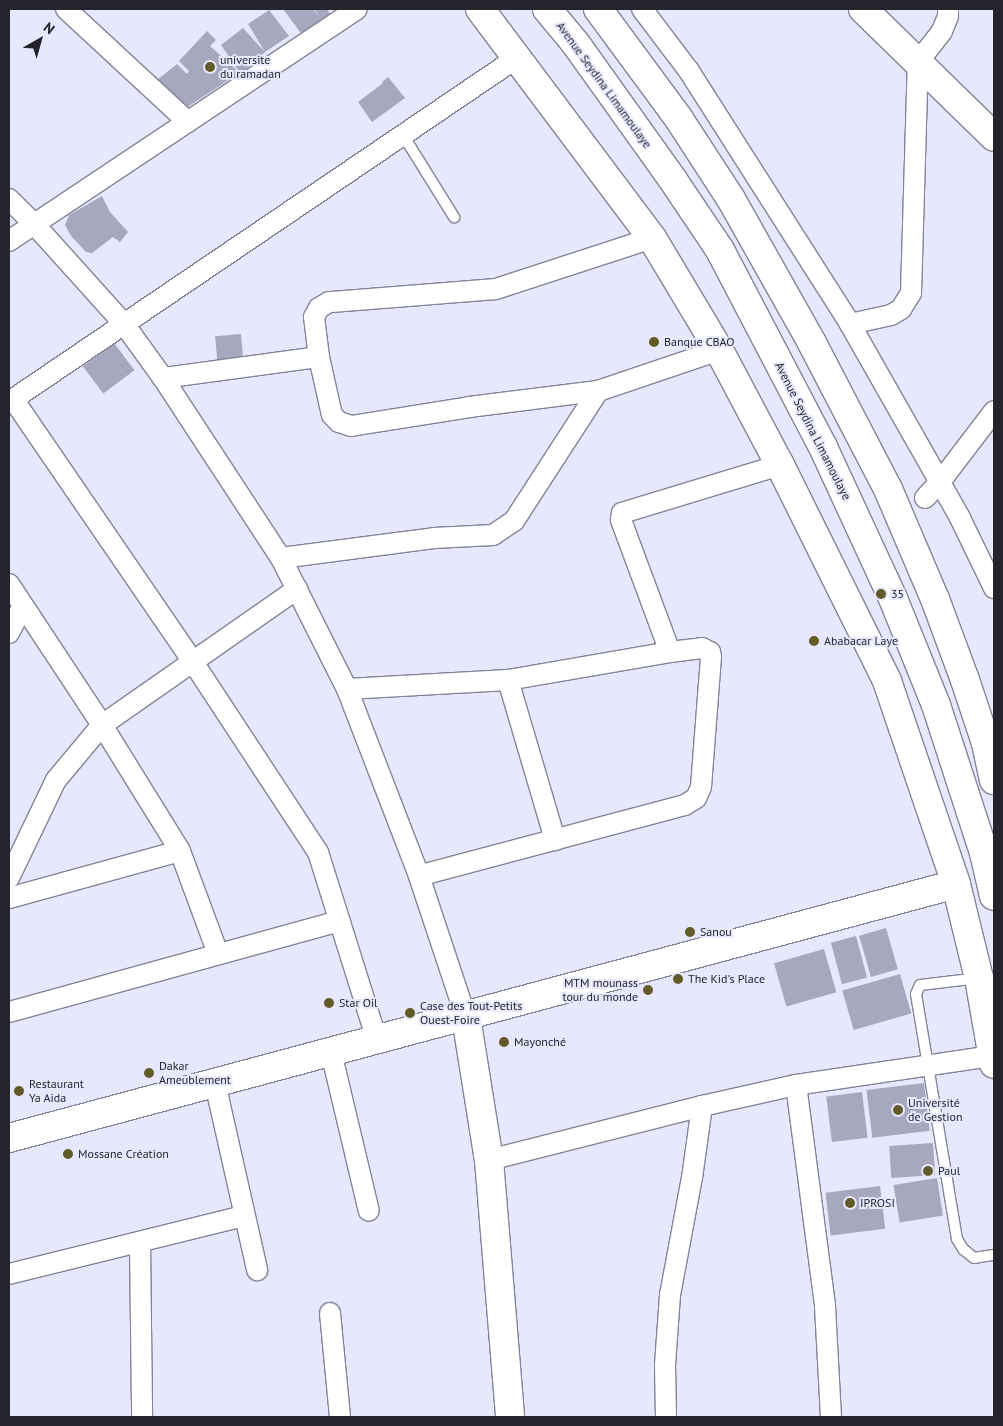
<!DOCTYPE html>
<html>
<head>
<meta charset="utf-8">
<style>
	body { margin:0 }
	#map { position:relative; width:1003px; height:1426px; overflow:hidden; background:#e7e8fe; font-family:"PT Sans",sans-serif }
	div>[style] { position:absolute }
	.building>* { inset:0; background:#a7a8bd; transform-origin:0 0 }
	.roads { filter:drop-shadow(1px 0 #838498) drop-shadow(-1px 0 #838498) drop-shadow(0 1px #838498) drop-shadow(0 -1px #838498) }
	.lane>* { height:10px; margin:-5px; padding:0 5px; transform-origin:5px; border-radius:5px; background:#fff }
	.street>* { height:20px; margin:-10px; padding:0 10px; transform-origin:10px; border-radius:10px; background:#fff }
	.secondary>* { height:28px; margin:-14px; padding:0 14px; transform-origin:14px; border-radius:14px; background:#fff }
	.highway>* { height:28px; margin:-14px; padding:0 14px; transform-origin:14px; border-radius:14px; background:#fff }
	.dots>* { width:14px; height:14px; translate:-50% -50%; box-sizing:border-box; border:2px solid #e7e8fe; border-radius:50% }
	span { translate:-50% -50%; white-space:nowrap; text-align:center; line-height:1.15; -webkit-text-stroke:4px #e7e8fe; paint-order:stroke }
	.poi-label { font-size:12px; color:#23242c }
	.left { translate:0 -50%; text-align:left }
	.right { translate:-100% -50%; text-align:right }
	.street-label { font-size:12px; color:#23242c }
	.frame { position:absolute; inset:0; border:10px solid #23242c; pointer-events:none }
	.north { position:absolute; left:15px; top:15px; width:50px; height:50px; -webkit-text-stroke:4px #e7e8fe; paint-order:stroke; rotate:38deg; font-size:14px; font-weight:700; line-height:20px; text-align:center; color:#23242c }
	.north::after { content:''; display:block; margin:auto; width:18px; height:22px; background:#23242c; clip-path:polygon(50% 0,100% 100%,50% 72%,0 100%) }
</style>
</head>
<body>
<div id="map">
	<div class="building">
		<i style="clip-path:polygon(283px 9px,313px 9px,320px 18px,314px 9px,327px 9px,330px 14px,301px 33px)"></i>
		<i style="clip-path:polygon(269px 10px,289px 36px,265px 52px,233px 81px,230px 79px,186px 108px,157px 80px,177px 64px,187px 74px,189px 71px,179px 61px,207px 31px,216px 40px,210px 46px,240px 73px,221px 45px,243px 28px,265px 52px,248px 24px)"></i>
		<i style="clip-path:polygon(388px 77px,405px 98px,372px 122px,358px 102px,383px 83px,382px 82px)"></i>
		<i style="clip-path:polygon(102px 196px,110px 212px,128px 232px,120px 242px,113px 237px,92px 253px,86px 252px,71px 236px,65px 225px,69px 215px)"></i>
		<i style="left:241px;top:334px;width:25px;height:26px;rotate:85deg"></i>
		<i style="left:114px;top:343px;width:34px;height:39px;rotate:53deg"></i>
		<i style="left:886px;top:928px;width:43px;height:28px;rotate:74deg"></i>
		<i style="left:856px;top:936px;width:43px;height:26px;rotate:75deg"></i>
		<i style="left:824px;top:949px;width:45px;height:52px;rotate:74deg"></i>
		<i style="left:900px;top:974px;width:41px;height:60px;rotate:74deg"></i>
		<i style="left:924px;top:1083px;width:48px;height:58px;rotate:83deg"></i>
		<i style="left:862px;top:1092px;width:46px;height:36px;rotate:83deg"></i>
		<i style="left:933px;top:1143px;width:32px;height:44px;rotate:86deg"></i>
		<i style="left:937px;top:1178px;width:38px;height:44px;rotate:81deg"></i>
		<i style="left:880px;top:1186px;width:43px;height:55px;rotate:83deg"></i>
	</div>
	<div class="roads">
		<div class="lane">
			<i style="left:403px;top:135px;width:97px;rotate:58.1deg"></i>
			<i style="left:979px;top:978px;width:59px;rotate:173.2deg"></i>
			<i style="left:920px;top:985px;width:10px;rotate:114deg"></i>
			<i style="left:916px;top:994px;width:248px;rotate:80.5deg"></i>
			<i style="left:957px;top:1239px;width:12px;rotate:59deg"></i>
			<i style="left:963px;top:1249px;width:14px;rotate:39deg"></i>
			<i style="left:974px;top:1258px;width:20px;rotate:-9deg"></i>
		</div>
		<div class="street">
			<i style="left:66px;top:9px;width:166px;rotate:42.8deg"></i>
			<i style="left:642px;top:9px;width:78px;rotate:52.8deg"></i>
			<i style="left:689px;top:71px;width:300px;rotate:57.5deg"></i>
			<i style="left:850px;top:324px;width:223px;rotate:60.4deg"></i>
			<i style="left:960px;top:518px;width:78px;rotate:64.1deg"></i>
			<i style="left:9px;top:199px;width:37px;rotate:45deg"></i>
			<i style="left:35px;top:225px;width:133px;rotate:48deg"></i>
			<i style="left:124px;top:324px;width:67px;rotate:54.2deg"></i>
			<i style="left:163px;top:378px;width:215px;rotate:56.8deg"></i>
			<i style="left:281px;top:558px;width:147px;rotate:63.3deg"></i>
			<i style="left:347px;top:689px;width:200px;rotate:68.9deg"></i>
			<i style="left:419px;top:876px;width:149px;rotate:71.6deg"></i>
			<i style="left:652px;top:238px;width:164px;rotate:161.9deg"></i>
			<i style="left:496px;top:289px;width:168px;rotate:175.5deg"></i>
			<i style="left:329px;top:302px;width:12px;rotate:149deg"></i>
			<i style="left:319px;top:308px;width:10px;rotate:119deg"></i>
			<i style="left:314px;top:317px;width:40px;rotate:82.9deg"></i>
			<i style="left:319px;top:357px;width:59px;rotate:77.4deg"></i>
			<i style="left:332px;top:415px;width:10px;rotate:45deg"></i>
			<i style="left:339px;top:422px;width:13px;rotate:18deg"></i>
			<i style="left:351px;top:426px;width:120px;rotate:-9.1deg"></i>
			<i style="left:469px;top:407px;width:130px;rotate:-7.1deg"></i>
			<i style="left:598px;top:391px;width:128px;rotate:-18.7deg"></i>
			<i style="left:9px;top:241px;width:418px;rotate:-33.7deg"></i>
			<i style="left:850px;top:324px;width:42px;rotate:-12.4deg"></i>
			<i style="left:891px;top:315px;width:12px;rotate:-31deg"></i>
			<i style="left:901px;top:309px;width:19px;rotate:-58deg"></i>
			<i style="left:911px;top:293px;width:231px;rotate:-88.3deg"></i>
			<i style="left:918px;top:62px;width:39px;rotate:-52deg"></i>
			<i style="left:942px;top:31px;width:16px;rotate:-68deg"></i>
			<i style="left:948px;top:16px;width:7px;rotate:-90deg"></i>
			<i style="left:163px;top:378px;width:157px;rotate:-7.7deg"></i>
			<i style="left:13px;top:399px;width:319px;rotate:55.6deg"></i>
			<i style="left:193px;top:662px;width:227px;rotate:56.7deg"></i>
			<i style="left:318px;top:852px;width:197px;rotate:72.6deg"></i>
			<i style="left:9px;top:402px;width:615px;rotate:-34.13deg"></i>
			<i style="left:925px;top:498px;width:22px;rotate:-47deg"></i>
			<i style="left:940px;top:482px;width:89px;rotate:-52.7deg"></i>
			<i style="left:281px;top:558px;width:154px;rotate:-7.4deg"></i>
			<i style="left:434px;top:538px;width:59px;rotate:-2.9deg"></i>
			<i style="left:493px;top:535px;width:25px;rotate:-34deg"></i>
			<i style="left:514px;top:521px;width:155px;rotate:-57.1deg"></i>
			<i style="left:9px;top:584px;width:169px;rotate:56.6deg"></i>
			<i style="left:102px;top:725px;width:148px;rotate:58.2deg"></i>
			<i style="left:180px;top:851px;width:110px;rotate:69.7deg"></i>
			<i style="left:9px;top:633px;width:30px;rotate:-63deg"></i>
			<i style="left:670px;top:652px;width:141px;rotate:-110.4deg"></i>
			<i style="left:621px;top:520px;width:7px;rotate:-82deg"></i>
			<i style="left:622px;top:513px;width:165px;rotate:-16.9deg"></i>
			<i style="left:508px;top:680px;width:167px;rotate:73.6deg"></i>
			<i style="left:347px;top:689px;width:161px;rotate:-3.2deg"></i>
			<i style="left:508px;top:680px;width:164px;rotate:-9.8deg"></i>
			<i style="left:670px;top:652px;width:32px;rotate:-7deg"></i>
			<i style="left:702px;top:648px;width:9px;rotate:27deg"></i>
			<i style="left:710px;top:652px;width:5px;rotate:79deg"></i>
			<i style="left:711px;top:657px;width:130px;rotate:94.4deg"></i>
			<i style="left:701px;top:787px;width:12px;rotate:114deg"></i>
			<i style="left:696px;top:798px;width:13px;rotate:148deg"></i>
			<i style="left:685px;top:805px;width:275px;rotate:165.1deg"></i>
			<i style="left:9px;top:878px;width:109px;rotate:-64.4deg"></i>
			<i style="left:56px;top:780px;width:72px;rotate:-50.1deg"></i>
			<i style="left:102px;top:725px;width:238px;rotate:-34.9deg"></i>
			<i style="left:9px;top:898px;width:177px;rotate:-15.4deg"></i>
			<i style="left:9px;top:1012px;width:343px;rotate:-15.4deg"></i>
			<i style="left:331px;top:1052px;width:163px;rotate:76.6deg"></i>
			<i style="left:215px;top:1083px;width:192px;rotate:77.3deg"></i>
			<i style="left:489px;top:1160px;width:220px;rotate:-14.2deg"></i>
			<i style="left:702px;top:1106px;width:96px;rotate:-12.6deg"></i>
			<i style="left:140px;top:1243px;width:174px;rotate:89.3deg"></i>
			<i style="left:9px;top:1274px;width:242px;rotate:-13.9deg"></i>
			<i style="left:330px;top:1313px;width:104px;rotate:84.5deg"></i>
			<i style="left:666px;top:1417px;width:52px;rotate:-91.1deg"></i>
			<i style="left:665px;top:1365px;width:70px;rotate:-85.9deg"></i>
			<i style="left:670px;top:1295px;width:119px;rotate:-79.4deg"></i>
			<i style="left:692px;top:1178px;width:73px;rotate:-82.1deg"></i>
			<i style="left:831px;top:1417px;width:112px;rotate:-93.1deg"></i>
			<i style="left:825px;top:1305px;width:222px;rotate:-97.5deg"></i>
			<i style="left:796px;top:1085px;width:199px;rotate:-8.4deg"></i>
		</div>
		<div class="secondary">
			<i style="left:480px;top:9px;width:286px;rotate:53.1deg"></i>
			<i style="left:652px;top:238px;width:131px;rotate:59.1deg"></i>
			<i style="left:719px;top:350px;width:130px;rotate:62.1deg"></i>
			<i style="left:780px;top:465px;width:241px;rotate:63.6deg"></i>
			<i style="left:887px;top:681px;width:214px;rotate:71.2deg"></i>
			<i style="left:956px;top:884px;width:97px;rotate:76.3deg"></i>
			<i style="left:979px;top:978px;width:87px;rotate:80.1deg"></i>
			<i style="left:863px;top:9px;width:183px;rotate:44.3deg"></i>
			<i style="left:466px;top:1017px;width:145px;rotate:80.9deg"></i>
			<i style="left:489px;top:1160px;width:258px;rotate:85.3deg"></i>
			<i style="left:9px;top:1138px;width:980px;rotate:-15.01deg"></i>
		</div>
		<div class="highway">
			<i style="left:547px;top:9px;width:45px;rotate:50.4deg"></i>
			<i style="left:576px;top:44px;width:167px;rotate:54.5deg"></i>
			<i style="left:673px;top:180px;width:84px;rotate:56.1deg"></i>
			<i style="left:720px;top:250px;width:222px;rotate:62.4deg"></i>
			<i style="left:823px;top:447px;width:164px;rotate:65.2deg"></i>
			<i style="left:892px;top:596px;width:118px;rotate:68deg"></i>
			<i style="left:936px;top:705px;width:156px;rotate:72deg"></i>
			<i style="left:984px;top:853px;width:44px;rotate:76.9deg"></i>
			<i style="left:598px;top:9px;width:137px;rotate:53.6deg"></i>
			<i style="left:679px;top:119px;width:95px;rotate:57deg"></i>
			<i style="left:731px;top:199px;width:165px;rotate:60.6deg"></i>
			<i style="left:812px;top:343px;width:165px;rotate:62.5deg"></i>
			<i style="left:888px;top:489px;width:120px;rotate:66.9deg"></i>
			<i style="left:935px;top:599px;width:86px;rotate:69.7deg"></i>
			<i style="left:965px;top:680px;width:66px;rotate:71.6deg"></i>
			<i style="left:986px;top:743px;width:38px;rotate:78deg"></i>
		</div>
	</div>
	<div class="dots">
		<i style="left:210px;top:67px;background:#625b27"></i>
		<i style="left:654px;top:342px;background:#625b27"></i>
		<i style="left:881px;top:594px;background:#625b27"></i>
		<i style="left:814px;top:641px;background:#625b27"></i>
		<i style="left:690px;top:932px;background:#625b27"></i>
		<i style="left:678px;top:979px;background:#625b27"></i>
		<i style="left:648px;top:990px;background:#625b27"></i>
		<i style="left:329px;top:1003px;background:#625b27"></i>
		<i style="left:410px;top:1013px;background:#625b27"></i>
		<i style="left:504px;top:1042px;background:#625b27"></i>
		<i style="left:149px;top:1073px;background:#625b27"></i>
		<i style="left:19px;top:1091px;background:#625b27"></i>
		<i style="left:898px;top:1110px;background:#625b27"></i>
		<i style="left:68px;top:1154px;background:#625b27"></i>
		<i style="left:928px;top:1171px;background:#625b27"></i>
		<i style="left:850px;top:1203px;background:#625b27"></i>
	</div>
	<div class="poi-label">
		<span class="left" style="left:220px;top:67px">universite<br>du ramadan</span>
		<span class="left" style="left:664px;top:342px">Banque CBAO</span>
		<span class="left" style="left:891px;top:594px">35</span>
		<span class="left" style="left:824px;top:641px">Ababacar Laye</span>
		<span class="left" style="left:700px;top:932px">Sanou</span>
		<span class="left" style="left:688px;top:979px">The Kid's Place</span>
		<span class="right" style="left:638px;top:990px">MTM mounass<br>tour du monde</span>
		<span class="left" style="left:339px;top:1003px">Star Oil</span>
		<span class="left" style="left:420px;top:1013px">Case des Tout-Petits<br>Ouest-Foire</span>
		<span class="left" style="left:514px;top:1042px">Mayonché</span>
		<span class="left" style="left:159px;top:1073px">Dakar<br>Ameublement</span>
		<span class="left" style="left:29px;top:1091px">Restaurant<br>Ya Aida</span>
		<span class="left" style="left:908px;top:1110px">Université<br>de Gestion</span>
		<span class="left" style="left:78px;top:1154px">Mossane Création</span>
		<span class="left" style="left:938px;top:1171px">Paul</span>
		<span class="left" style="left:860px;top:1203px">IPROSI</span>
	</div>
	<div class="street-label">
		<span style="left:604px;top:85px;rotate:54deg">Avenue Seydina Limamoulaye</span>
		<span style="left:813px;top:431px;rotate:63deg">Avenue Seydina Limamoulaye</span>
	</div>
	<div class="frame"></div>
	<div class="north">N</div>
</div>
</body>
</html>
